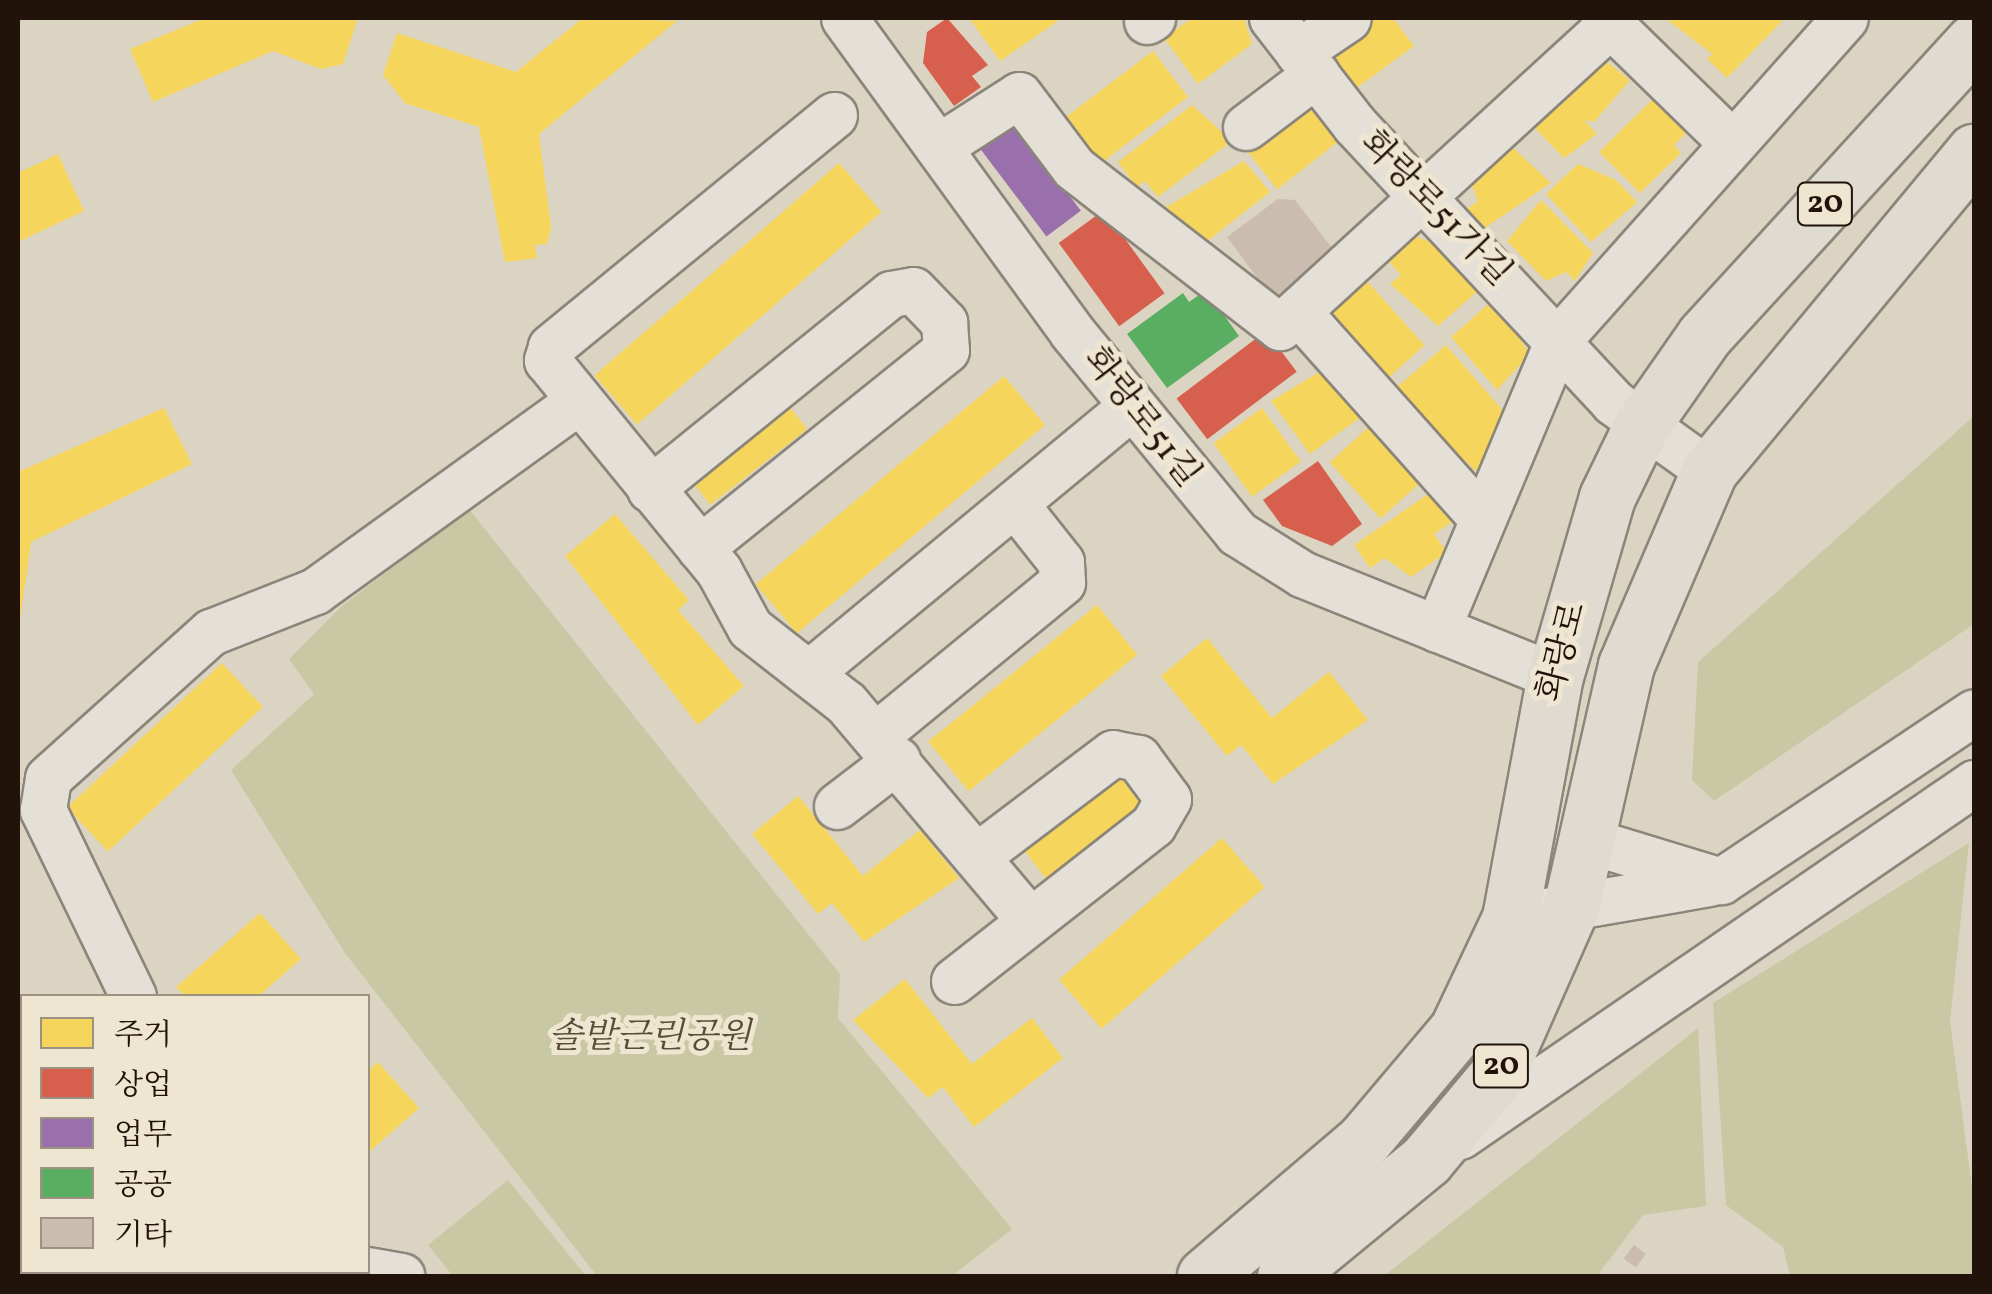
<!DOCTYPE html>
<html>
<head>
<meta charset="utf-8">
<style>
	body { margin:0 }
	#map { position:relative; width:1992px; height:1294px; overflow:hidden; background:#dcd4c2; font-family:Vollkorn,"Noto Serif KR",serif }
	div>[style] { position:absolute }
	.green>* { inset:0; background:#c8c8a5 }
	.homes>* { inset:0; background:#f6d55c; transform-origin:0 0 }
	.shops>* { inset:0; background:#d6604d; transform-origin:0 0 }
	.offices>* { inset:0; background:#9970ab; transform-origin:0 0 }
	.public>* { inset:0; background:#5aae61 }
	.building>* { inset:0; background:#cabcaf; transform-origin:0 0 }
	.roads { filter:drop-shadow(2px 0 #8b857a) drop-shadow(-2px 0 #8b857a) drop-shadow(0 2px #8b857a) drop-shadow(0 -2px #8b857a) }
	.minor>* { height:45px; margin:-22.5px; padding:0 22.5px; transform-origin:22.5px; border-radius:22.5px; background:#e4e0d7 }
	.major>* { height:55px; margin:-27.5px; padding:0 27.5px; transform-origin:27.5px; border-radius:27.5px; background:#dfdbd0 }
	span { translate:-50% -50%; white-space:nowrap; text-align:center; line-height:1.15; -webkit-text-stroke:10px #efe6d1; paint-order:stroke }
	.shield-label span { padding:2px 8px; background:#efe6d1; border:2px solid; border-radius:8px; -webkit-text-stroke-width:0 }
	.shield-label { font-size:32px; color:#21120a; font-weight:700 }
	.street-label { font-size:35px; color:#21120a }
	.park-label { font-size:35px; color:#564f38; font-style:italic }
	.frame { position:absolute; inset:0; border:20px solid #21120a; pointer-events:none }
	.legend { position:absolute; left:20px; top:994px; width:350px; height:280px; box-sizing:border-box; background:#efe6d1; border:2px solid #9d9181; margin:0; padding:12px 18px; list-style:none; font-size:30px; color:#21120a }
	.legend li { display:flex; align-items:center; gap:20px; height:50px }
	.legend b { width:50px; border:2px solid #9d9181 }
</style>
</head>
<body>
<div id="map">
	<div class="green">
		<i style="clip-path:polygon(1974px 416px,1974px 624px,1714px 801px,1692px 780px,1698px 662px)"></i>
		<i style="clip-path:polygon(469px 509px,840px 974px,838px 1018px,1012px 1229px,952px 1276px,597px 1276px,345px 953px,231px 770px,314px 694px,289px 659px,342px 606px)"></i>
		<i style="clip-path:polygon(1969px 843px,1950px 1021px,1974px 1203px,1974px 1276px,1790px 1276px,1783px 1247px,1726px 1205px,1713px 1003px)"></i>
		<i style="clip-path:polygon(1698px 1028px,1706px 1206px,1643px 1215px,1597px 1276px,1384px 1276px)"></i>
		<i style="clip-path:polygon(508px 1180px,586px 1276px,453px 1276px,428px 1245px)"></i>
	</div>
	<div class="homes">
		<i style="clip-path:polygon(205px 18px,358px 18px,343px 64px,321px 69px,273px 51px,153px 102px,130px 49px)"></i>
		<i style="clip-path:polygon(583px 18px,677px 21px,539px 134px,551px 228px,547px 244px,535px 245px,537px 258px,505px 262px,479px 127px,405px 103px,383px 75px,397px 33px,516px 72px)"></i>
		<i style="clip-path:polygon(969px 18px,1062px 18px,1000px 61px)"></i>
		<i style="clip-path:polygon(1192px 18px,1244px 18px,1252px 44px,1198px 84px,1164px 38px)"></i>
		<i style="clip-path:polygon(1361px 18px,1393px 18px,1414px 46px,1355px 89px,1331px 55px)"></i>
		<i style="clip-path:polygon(1665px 18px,1785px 18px,1727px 78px,1707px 59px,1712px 54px)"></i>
		<i style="clip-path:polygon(1153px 51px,1188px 97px,1104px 161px,1093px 160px,1062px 120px)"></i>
		<i style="clip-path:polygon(1602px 58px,1630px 80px,1594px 122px,1584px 120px,1597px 134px,1564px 158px,1532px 125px)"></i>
		<i style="left:1311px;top:93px;width:55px;height:86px;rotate:52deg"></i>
		<i style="clip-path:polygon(1659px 93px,1686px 133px,1674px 145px,1681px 153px,1640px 193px,1599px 152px)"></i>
		<i style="clip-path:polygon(1192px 105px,1232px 141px,1158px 197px,1145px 181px,1137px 187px,1118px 162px)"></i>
		<i style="clip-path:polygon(1510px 145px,1551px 183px,1483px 229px,1466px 210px,1478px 201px,1470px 180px)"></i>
		<i style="clip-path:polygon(58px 154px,84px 211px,18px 242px,18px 173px)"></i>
		<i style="clip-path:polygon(1244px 161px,1270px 192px,1196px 250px,1163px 209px)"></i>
		<i style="left:839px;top:163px;width:65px;height:324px;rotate:49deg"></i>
		<i style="clip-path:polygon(1578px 164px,1616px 180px,1637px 202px,1591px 242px,1546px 194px)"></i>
		<i style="clip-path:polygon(1541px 200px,1593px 253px,1575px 281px,1566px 272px,1546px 281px,1507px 241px)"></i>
		<i style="clip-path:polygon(1408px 234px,1442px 246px,1480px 289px,1438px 326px,1390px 284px,1401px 275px,1384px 256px)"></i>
		<i style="left:1365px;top:279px;width:89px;height:58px;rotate:48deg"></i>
		<i style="clip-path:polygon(1493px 300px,1530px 354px,1497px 390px,1451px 337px)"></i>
		<i style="clip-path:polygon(1446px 345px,1505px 413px,1506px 444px,1475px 471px,1465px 460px,1456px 468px,1390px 393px)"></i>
		<i style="clip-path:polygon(1321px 371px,1365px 414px,1310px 454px,1271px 401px)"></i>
		<i style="left:1004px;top:376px;width:64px;height:324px;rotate:50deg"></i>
		<i style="left:790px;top:407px;width:28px;height:123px;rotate:52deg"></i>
		<i style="clip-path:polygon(164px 408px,192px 464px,31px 542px,18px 635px,18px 472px)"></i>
		<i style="left:1262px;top:408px;width:66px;height:60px;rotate:54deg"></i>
		<i style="left:1372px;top:424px;width:76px;height:57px;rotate:48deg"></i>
		<i style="clip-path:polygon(1434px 490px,1455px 520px,1434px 534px,1447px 552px,1411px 577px,1385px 558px,1370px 568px,1354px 545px)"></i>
		<i style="clip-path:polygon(615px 514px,689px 600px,678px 610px,744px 686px,698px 725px,565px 556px)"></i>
		<i style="left:1097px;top:605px;width:64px;height:217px;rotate:51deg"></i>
		<i style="clip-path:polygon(1207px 638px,1272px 718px,1329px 672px,1368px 720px,1273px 784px,1241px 745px,1227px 756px,1161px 676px)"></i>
		<i style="left:222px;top:663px;width:60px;height:212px;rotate:47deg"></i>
		<i style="left:1117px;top:773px;width:42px;height:121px;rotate:52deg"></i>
		<i style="clip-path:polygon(798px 796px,863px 876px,920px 830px,959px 878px,864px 942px,832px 903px,818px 914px,752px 834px)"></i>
		<i style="left:1222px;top:838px;width:65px;height:216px;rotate:49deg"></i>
		<i style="clip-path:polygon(260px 913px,301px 959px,259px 996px,185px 996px,176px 987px)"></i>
		<i style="clip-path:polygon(905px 979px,972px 1064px,1032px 1018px,1063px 1058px,974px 1127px,943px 1087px,928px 1098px,853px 1020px)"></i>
		<i style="clip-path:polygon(378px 1062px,419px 1108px,368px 1153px,368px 1071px)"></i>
	</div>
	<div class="shops">
		<i style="clip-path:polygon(947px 18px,988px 65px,972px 76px,981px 87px,954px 106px,923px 63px,927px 32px)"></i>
		<i style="left:1104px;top:210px;width:103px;height:56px;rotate:54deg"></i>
		<i style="left:1266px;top:331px;width:51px;height:112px;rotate:53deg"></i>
		<i style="clip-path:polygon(1318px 461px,1362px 524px,1332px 546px,1282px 526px,1263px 500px)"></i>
	</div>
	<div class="offices">
		<i style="left:1014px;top:122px;width:111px;height:43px;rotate:53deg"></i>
	</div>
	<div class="public">
		<i style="clip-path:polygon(1206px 290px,1239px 336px,1167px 388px,1127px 334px,1183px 293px,1189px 302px)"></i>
	</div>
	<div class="building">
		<i style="clip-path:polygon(1278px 199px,1295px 200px,1336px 253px,1273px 299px,1227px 237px)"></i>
		<i style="left:1634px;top:1245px;width:15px;height:17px;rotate:37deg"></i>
	</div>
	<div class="roads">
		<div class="minor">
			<i style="left:844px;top:18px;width:388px;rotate:54deg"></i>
			<i style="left:1072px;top:332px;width:260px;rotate:50.6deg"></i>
			<i style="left:1237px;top:533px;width:77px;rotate:32.2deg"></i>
			<i style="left:1302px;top:574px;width:273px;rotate:22deg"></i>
			<i style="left:1272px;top:18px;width:135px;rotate:52.2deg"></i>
			<i style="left:1355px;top:125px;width:379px;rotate:47deg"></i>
			<i style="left:1613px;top:402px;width:118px;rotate:35.7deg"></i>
			<i style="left:1604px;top:18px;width:176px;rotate:44.3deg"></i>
			<i style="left:1147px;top:21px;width:6px;rotate:-31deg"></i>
			<i style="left:1298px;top:52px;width:60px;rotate:-34.2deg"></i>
			<i style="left:834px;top:115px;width:366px;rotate:140.7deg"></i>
			<i style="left:551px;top:347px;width:14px;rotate:107deg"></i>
			<i style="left:547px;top:360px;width:272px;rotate:50.8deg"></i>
			<i style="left:719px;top:571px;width:65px;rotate:61.5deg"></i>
			<i style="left:750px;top:628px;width:122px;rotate:38deg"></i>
			<i style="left:846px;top:703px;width:285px;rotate:49.8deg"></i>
			<i style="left:1246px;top:127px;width:88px;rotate:-37.1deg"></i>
			<i style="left:938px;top:147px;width:96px;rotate:-32.7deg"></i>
			<i style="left:1019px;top:95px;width:91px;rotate:53deg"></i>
			<i style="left:1074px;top:168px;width:260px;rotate:37.7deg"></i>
			<i style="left:1280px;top:327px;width:449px;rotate:-42.5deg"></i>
			<i style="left:1299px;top:313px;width:271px;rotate:48.3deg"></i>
			<i style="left:650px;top:489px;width:310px;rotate:-39deg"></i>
			<i style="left:891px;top:294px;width:22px;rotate:-10deg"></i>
			<i style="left:913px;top:290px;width:45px;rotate:45.9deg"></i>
			<i style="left:944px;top:322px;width:28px;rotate:86deg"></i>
			<i style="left:946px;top:350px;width:316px;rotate:141.2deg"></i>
			<i style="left:1437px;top:629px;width:313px;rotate:-67.3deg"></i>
			<i style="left:1558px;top:340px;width:431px;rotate:-48.3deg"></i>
			<i style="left:809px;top:673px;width:418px;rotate:-39.6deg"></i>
			<i style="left:876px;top:735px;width:241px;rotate:-39.4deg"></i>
			<i style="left:1062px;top:582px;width:20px;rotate:-93deg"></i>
			<i style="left:1061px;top:562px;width:74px;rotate:-128.4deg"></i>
			<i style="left:837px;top:806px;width:76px;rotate:-37.5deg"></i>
			<i style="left:1590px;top:841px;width:137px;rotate:17deg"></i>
			<i style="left:1721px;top:881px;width:304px;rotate:-33.7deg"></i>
			<i style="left:1540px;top:912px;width:171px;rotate:-9.7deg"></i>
			<i style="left:954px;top:981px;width:253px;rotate:-38.1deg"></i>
			<i style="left:1153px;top:825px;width:30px;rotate:-60deg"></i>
			<i style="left:1168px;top:799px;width:51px;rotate:-126.2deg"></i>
			<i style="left:1138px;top:758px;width:25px;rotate:-169deg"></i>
			<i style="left:1113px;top:753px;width:169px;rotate:142.9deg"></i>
			<i style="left:133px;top:996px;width:207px;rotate:-115.8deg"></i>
			<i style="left:43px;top:810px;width:32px;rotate:-81deg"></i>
			<i style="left:48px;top:778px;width:219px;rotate:-41.9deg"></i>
			<i style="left:211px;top:632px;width:112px;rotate:-21.5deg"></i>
			<i style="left:315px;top:591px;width:323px;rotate:-35.8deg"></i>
			<i style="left:1460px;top:1136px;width:624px;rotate:-34.48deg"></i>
			<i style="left:368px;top:1270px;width:34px;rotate:10deg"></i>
		</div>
		<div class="major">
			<i style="left:18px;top:1165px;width:12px;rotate:70deg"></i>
			<i style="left:65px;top:1272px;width:5px;rotate:53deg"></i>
			<i style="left:1205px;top:1276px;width:209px;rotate:-40.5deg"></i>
			<i style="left:1364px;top:1140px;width:144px;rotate:-49.8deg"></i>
			<i style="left:1457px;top:1030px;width:124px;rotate:-64.7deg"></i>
			<i style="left:1510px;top:918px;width:246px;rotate:-79.5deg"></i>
			<i style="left:1555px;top:676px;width:186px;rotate:-73.8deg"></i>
			<i style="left:1607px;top:497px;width:80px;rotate:-64.1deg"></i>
			<i style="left:1642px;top:425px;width:108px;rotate:-55.1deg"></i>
			<i style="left:1704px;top:336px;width:400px;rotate:-47.5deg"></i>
			<i style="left:1285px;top:1276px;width:183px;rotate:-39.4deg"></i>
			<i style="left:1426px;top:1160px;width:111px;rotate:-50.1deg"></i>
			<i style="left:1497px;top:1075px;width:184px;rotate:-66.2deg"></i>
			<i style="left:1571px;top:907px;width:248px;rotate:-77.2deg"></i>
			<i style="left:1626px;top:665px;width:211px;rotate:-66.8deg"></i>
			<i style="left:1709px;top:471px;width:415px;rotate:-50.3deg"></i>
		</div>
	</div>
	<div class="shield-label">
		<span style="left:1825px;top:204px">20</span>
		<span style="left:1501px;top:1066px">20</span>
	</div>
	<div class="street-label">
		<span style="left:1435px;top:209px;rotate:46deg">화랑로51가길</span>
		<span style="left:1141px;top:418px;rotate:52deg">화랑로51길</span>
		<span style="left:1563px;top:652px;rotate:-75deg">화랑로</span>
	</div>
	<div class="park-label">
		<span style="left:650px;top:1038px">솔밭근린공원</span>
	</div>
	<div class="frame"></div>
	<ul class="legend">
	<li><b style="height:28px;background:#f6d55c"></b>주거</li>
	<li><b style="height:28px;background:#d6604d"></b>상업</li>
	<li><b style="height:28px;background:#9970ab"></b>업무</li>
	<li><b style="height:28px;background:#5aae61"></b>공공</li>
	<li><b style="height:28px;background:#cabcaf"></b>기타</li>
	</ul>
</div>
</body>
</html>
